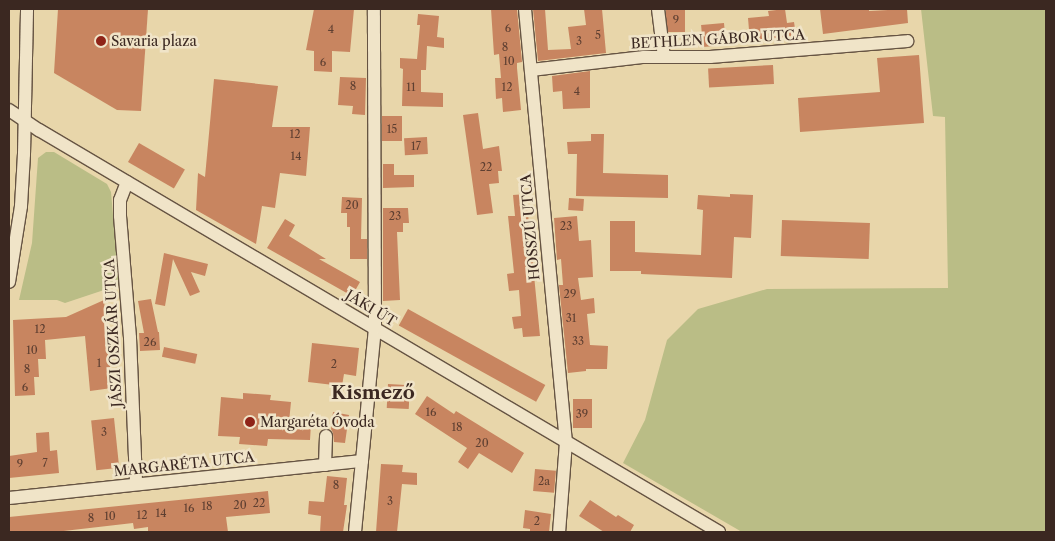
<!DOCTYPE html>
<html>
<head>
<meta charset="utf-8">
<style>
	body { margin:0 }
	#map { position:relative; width:1055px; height:541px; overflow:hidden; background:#e8d6aa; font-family:"Libre Caslon Text",serif }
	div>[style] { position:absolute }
	.green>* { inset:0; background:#babd86 }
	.building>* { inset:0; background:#c88560; transform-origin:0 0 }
	.roads { filter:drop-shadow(1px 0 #665443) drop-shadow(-1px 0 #665443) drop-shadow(0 1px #665443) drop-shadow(0 -1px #665443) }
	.minor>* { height:12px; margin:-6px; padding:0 6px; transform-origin:6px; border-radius:6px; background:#f0e4c8 }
	.dots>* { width:14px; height:14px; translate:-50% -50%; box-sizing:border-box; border:2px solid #f0e4c8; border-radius:50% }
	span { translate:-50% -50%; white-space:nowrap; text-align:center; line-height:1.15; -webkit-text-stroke:5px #f0e4c8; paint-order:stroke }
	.number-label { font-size:11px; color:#5e3f31 }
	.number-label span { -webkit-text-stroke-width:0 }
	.street-label { font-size:14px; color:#3b2821 }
	.poi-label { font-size:14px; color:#3b2821 }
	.left { translate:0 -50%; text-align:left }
	.district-label { font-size:19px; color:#3b2821; font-weight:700 }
	.frame { position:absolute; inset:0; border:10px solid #3b2821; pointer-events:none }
</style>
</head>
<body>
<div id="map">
	<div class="green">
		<i style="clip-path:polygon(921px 9px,1046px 9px,1046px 532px,742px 532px,623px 463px,645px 420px,667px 340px,698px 309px,767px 289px,948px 288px,945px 117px,933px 116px)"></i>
		<i style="clip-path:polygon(46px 152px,54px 152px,107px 184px,111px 192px,119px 285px,65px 303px,57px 300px,19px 300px,32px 243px,38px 158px)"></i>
	</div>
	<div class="building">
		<i style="clip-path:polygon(58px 9px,148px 9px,141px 111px,117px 110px,54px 73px)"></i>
		<i style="clip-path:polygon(314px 9px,354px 9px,350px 52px,332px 51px,332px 72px,314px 71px,314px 51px,306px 50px)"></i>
		<i style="clip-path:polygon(491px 9px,517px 9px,522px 62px,517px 63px,517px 68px,521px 110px,503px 112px,502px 98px,496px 99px,495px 78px,501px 78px,499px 54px,494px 55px)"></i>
		<i style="clip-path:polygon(533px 9px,545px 9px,548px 50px,571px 49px,568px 27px,586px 25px,584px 9px,602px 9px,606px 53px,538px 61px)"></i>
		<i style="left:666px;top:9px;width:19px;height:23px"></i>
		<i style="clip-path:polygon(785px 9px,787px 23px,794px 22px,796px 35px,750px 42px,748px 18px,769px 16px,768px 11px)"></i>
		<i style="clip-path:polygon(820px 9px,869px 9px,869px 11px,907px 9px,908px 23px,823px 34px)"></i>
		<i style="clip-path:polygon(418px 14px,439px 16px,437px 37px,444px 38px,444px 48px,427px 46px,426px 70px,421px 70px,421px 92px,443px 93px,443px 107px,402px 106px,403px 69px,400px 68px,400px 58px,417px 59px,420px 25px,417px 25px)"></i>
		<i style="left:724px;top:23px;width:22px;height:23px;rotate:85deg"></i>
		<i style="clip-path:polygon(919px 55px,924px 123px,800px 132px,798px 98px,880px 92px,877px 58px)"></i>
		<i style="left:773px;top:65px;width:19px;height:65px;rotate:87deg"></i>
		<i style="clip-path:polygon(590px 71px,590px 108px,563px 109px,562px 91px,553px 92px,552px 76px)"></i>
		<i style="clip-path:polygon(340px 77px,366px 78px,365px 115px,352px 114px,353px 106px,338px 105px)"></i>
		<i style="clip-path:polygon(214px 79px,278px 86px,272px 127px,310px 127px,306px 176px,280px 173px,275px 208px,262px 206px,256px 244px,196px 210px,198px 173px,205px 177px)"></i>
		<i style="clip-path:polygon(478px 113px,483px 149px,499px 146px,502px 171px,498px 171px,499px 183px,489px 184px,493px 213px,477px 215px,463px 115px)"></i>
		<i style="left:382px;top:116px;width:20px;height:25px"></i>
		<i style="clip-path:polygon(591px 134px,604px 134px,603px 173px,668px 175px,668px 198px,576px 196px,577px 154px,568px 154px,567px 142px,591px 141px)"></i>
		<i style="left:427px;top:137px;width:17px;height:23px;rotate:87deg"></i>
		<i style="left:139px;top:143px;width:53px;height:22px;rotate:30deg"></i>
		<i style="clip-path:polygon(383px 164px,394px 164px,394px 175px,414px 175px,414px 187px,383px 188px)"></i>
		<i style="clip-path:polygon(526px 194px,540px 336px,523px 337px,522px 328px,514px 329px,512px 317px,521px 316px,519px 290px,509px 291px,507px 274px,514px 273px,508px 216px,515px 216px,513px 195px)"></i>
		<i style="clip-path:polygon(730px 194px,753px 195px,751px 238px,734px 237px,732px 278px,641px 274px,641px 271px,610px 271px,610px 221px,635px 221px,635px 252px,701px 255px,703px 210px,697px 209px,698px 195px,730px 197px)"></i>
		<i style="clip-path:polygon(342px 197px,362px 198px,361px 239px,367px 239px,367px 259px,350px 259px,350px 227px,347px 227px,347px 213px,341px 213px)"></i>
		<i style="left:569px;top:198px;width:15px;height:12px;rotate:4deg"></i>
		<i style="clip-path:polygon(383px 208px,408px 208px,409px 223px,403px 223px,403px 232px,397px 232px,400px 300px,383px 301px)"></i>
		<i style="clip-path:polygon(577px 216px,579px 241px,591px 240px,593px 277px,578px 278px,581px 300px,594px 298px,595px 313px,587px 314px,590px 345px,608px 346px,607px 369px,586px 369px,586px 371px,568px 373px,559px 285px,563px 285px,561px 259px,557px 260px,554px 218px)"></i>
		<i style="clip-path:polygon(285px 219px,295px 225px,289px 236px,326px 259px,319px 259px,360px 282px,352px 296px,267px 248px)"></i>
		<i style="left:782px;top:220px;width:88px;height:36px;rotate:2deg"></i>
		<i style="clip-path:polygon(164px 253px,208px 264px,205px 276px,191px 272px,200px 292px,190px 296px,173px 259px,165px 306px,155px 304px)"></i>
		<i style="clip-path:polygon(151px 299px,158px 332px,159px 332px,160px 350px,140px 351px,139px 333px,144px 333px,138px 301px)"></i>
		<i style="clip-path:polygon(104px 300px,112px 388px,90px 391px,85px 336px,45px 340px,46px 359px,38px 359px,39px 377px,34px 377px,35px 395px,15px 396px,13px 320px,66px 317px)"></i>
		<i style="left:408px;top:309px;width:157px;height:19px;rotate:29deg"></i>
		<i style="clip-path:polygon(312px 343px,359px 348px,356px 376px,344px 374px,342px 386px,308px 382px)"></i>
		<i style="left:164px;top:347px;width:34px;height:10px;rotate:12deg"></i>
		<i style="left:388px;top:384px;width:22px;height:24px;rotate:3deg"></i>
		<i style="clip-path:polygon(243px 393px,271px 395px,270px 400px,291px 402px,289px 422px,311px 424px,310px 440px,268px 439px,267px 446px,239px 444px,240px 437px,218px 436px,221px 397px,243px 399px)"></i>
		<i style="clip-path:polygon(427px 396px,454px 414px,456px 411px,524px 453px,512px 473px,479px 453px,468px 469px,458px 462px,467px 448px,415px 414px)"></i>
		<i style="left:573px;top:399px;width:19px;height:29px"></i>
		<i style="clip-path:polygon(333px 412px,349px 415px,345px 443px,334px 442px,333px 433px,331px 429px)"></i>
		<i style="left:114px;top:418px;width:50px;height:23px;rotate:84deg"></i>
		<i style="clip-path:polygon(49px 432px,50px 451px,57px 450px,59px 473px,9px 478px,9px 456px,37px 452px,36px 433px)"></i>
		<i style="clip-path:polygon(381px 464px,403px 465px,402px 472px,417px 473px,417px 485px,402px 484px,397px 532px,376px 532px)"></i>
		<i style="left:535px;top:469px;width:21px;height:22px;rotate:5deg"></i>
		<i style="clip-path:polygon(327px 476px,347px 478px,344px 505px,347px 505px,343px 532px,320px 532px,321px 516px,308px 514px,309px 501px,324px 502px)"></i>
		<i style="clip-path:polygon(268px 491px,270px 513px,226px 517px,228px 532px,148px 532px,148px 527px,134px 529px,133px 523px,55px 532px,9px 532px,9px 517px)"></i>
		<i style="clip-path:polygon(590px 500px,616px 517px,618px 515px,634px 525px,630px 532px,604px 532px,579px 516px)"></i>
		<i style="clip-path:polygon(525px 510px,551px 514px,549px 532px,530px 532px,530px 529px,523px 528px)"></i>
	</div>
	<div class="roads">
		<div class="minor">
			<i style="left:525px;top:9px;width:435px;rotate:84.6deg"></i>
			<i style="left:566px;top:442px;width:90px;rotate:94.4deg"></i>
			<i style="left:658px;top:9px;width:48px;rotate:82.9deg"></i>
			<i style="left:531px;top:70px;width:114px;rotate:-6.6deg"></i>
			<i style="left:644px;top:57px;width:66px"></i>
			<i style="left:710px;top:57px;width:198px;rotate:-4.6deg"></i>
			<i style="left:9px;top:110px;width:36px;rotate:34deg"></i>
			<i style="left:39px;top:130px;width:790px;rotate:30.59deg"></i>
			<i style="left:127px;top:182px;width:19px;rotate:111deg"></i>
			<i style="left:120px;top:200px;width:16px;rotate:90deg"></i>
			<i style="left:120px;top:216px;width:122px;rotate:85.3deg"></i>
			<i style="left:130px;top:338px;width:146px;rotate:87.6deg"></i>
			<i style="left:9px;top:282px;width:77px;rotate:-81deg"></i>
			<i style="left:21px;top:206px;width:52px;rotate:-86.7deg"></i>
			<i style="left:24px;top:154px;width:145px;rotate:-88.8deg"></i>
			<i style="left:325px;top:465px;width:29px;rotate:-88deg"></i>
			<i style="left:9px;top:498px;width:355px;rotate:-6deg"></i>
			<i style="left:355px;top:532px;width:205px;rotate:-84.4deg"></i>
			<i style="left:375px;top:328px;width:319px;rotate:-90.2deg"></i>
		</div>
	</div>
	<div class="dots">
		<i style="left:101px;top:41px;background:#8f2418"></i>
		<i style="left:250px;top:422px;background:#8f2418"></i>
	</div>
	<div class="number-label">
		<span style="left:676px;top:20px">9</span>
		<span style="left:508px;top:28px">6</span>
		<span style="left:331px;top:29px">4</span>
		<span style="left:598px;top:35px">5</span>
		<span style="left:579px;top:41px">3</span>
		<span style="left:505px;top:47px">8</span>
		<span style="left:509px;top:61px">10</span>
		<span style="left:323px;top:62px">6</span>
		<span style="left:353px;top:86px">8</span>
		<span style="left:411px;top:87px">11</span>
		<span style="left:507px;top:87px">12</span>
		<span style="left:577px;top:91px">4</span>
		<span style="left:392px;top:129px">15</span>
		<span style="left:295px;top:134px">12</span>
		<span style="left:416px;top:146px">17</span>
		<span style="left:296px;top:156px">14</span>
		<span style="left:486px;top:167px">22</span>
		<span style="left:352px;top:205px">20</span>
		<span style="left:395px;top:216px">23</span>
		<span style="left:566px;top:226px">23</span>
		<span style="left:570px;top:294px">29</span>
		<span style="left:571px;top:318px">31</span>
		<span style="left:40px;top:329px">12</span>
		<span style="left:578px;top:341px">33</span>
		<span style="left:150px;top:342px">26</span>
		<span style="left:32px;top:350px">10</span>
		<span style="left:99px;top:363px">1</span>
		<span style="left:334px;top:364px">2</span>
		<span style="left:27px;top:369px">8</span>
		<span style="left:25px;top:387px">6</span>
		<span style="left:431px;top:412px">16</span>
		<span style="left:582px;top:414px">39</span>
		<span style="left:457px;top:427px">18</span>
		<span style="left:104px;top:432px">3</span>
		<span style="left:482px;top:443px">20</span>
		<span style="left:45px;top:463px">7</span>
		<span style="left:20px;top:464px">9</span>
		<span style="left:544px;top:481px">2a</span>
		<span style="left:336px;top:485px">8</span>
		<span style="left:390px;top:501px">3</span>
		<span style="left:259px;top:503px">22</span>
		<span style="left:240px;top:505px">20</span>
		<span style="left:207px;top:506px">18</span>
		<span style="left:189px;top:508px">16</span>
		<span style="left:161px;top:513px">14</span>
		<span style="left:142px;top:515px">12</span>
		<span style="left:110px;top:516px">10</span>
		<span style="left:91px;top:518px">8</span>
		<span style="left:537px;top:521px">2</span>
	</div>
	<div class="street-label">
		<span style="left:718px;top:39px;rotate:-3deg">BETHLEN GÁBOR UTCA</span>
		<span style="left:530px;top:227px;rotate:-95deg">HOSSZÚ UTCA</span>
		<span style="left:371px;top:308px;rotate:31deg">JÁKI ÚT</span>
		<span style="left:113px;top:333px;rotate:-93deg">JÁSZI OSZKÁR UTCA</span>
		<span style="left:184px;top:464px;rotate:-6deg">MARGARÉTA UTCA</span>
	</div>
	<div class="poi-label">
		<span class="left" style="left:111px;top:41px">Savaria plaza</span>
		<span class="left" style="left:260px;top:422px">Margaréta Óvoda</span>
	</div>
	<div class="district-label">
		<span style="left:373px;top:393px">Kismező</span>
	</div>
	<div class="frame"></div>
</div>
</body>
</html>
